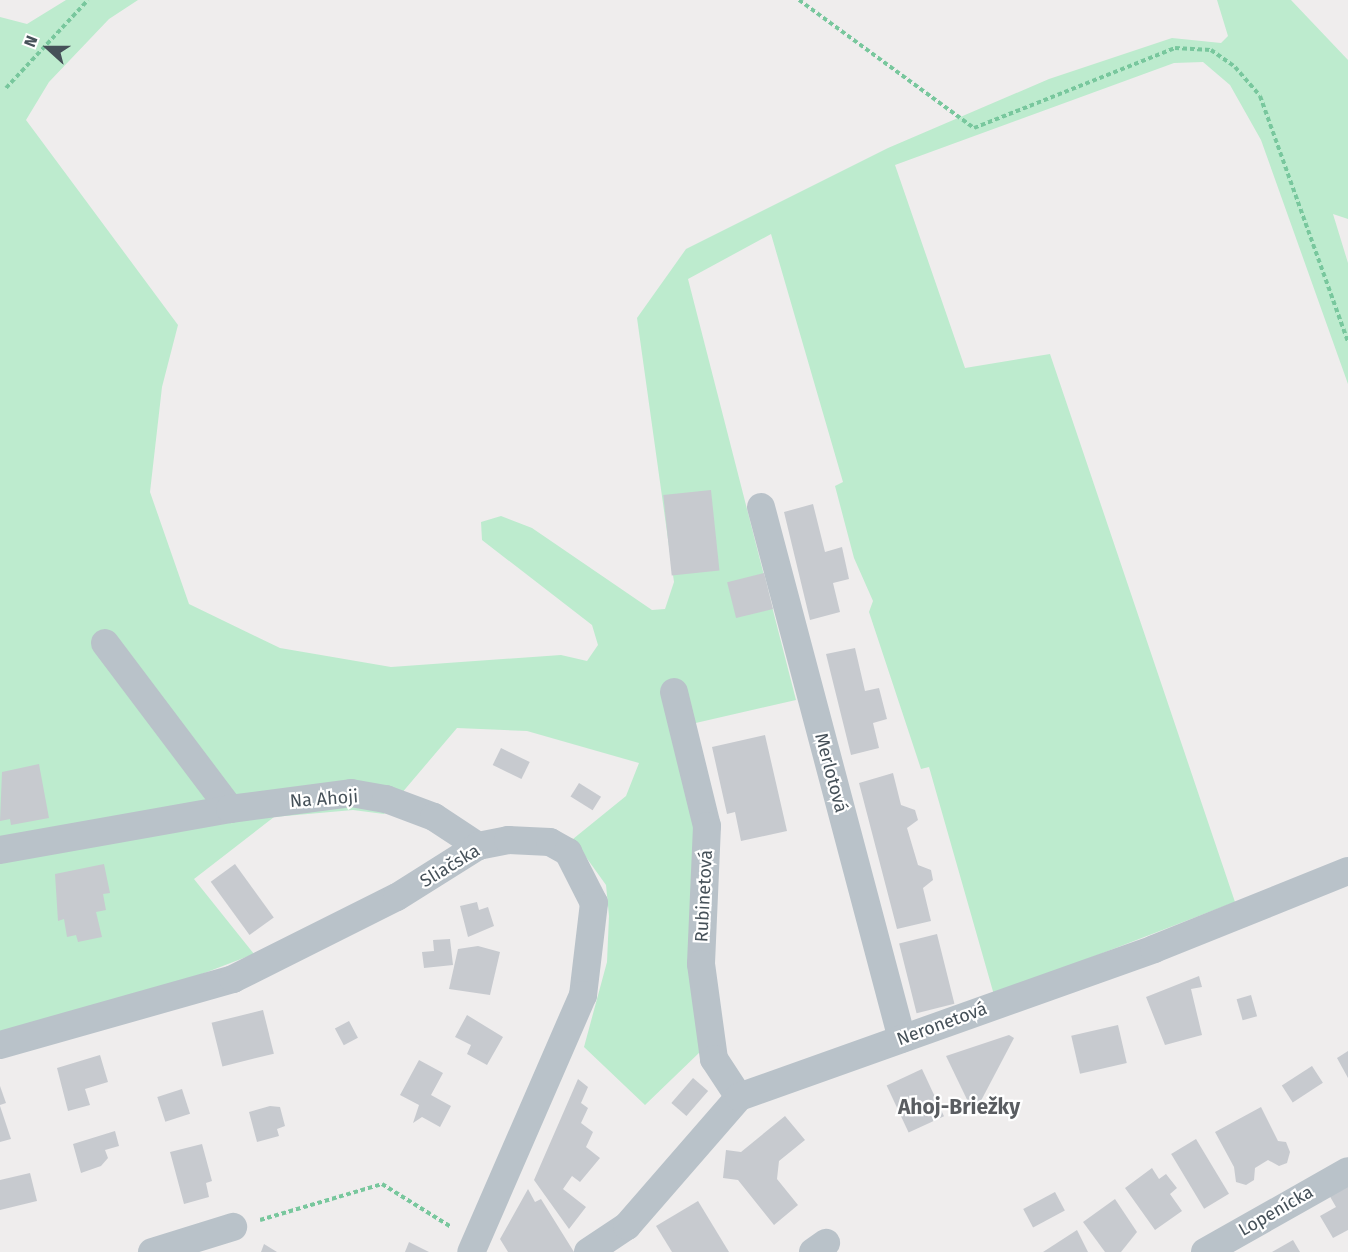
<!DOCTYPE html>
<html>
<head>
<meta charset="utf-8">
<style>
	body { margin:0 }
	#map { position:relative; width:1348px; height:1252px; overflow:hidden; background:#efeded; font-family:"Fira Sans",sans-serif }
	div>[style] { position:absolute }
	.green>* { inset:0; background:#bdebce }
	.building>* { inset:0; background:#c7cacf; transform-origin:0 0 }
	.path>* { height:4px; margin-top:-2px; transform-origin:0; background:repeating-linear-gradient(90deg,#78c79d 0 4.5px,transparent 0 7.5px) }
	.minor>* { height:28px; margin:-14px; padding:0 14px; transform-origin:14px; border-radius:14px; background:#b9c2c9 }
	span { translate:-50% -50%; white-space:nowrap; text-align:center; line-height:1.15; -webkit-text-stroke:4.5px #fff; paint-order:stroke }
	.street-label { font-size:18px; color:#465159 }
	.quarter-label { font-size:21px; color:#5a5d61; font-weight:700 }
	.north { position:absolute; left:18px; top:18px; width:60px; height:60px; -webkit-text-stroke:4px #fff; paint-order:stroke; rotate:291deg; font-size:16px; font-weight:700; line-height:24px; text-align:center; color:#465159 }
	.north::after { content:''; display:block; margin:auto; width:21px; height:27px; background:#465159; clip-path:polygon(50% 0,100% 100%,50% 72%,0 100%) }
</style>
</head>
<body>
<div id="map">
	<div class="green">
		<i style="clip-path:polygon(66px 0,138px 0,109px 19px,49px 82px,26px 120px,178px 325px,162px 387px,150px 492px,189px 604px,280px 648px,391px 667px,561px 655px,587px 661px,598px 645px,592px 625px,482px 540px,481px 522px,501px 516px,532px 528px,652px 610px,665px 609px,674px 582px,637px 318px,686px 249px,888px 148px,1049px 79px,1172px 38px,1221px 43px,1228px 36px,1217px 0,1291px 0,1348px 60px,1348px 219px,1333px 214px,1348px 263px,1348px 384px,1261px 140px,1230px 85px,1203px 62px,1174px 63px,895px 165px,965px 368px,1050px 354px,1235px 902px,994px 995px,929px 767px,921px 769px,869px 612px,873px 601px,854px 558px,835px 486px,843px 482px,771px 234px,688px 279px,796px 700px,674px 728px,696px 828px,701px 1051px,645px 1105px,584px 1047px,607px 962px,609px 916px,606px 885px,573px 839px,626px 796px,639px 763px,527px 731px,457px 728px,384px 814px,353px 810px,274px 817px,194px 879px,254px 954px,142px 997px,0 1032px,0 17px,27px 24px)"></i>
	</div>
	<div class="building">
		<i style="left:711px;top:490px;width:81px;height:48px;rotate:84deg"></i>
		<i style="clip-path:polygon(813px 504px,825px 552px,842px 547px,849px 579px,833px 583px,840px 612px,810px 620px,784px 512px)"></i>
		<i style="left:764px;top:573px;width:37px;height:38px;rotate:76deg"></i>
		<i style="clip-path:polygon(855px 648px,865px 691px,879px 688px,887px 719px,873px 723px,879px 748px,851px 755px,826px 654px)"></i>
		<i style="clip-path:polygon(765px 735px,787px 831px,741px 841px,735px 812px,727px 814px,712px 747px)"></i>
		<i style="left:501px;top:748px;width:32px;height:19px;rotate:26deg"></i>
		<i style="clip-path:polygon(39px 764px,49px 818px,11px 825px,10px 819px,0 821px,2px 772px)"></i>
		<i style="clip-path:polygon(893px 773px,901px 805px,915px 810px,918px 820px,907px 828px,918px 865px,931px 870px,933px 880px,923px 888px,931px 921px,897px 929px,859px 783px)"></i>
		<i style="left:579px;top:783px;width:26px;height:16px;rotate:32deg"></i>
		<i style="clip-path:polygon(104px 864px,110px 893px,103px 894px,106px 910px,96px 912px,102px 937px,78px 942px,76px 935px,67px 937px,64px 919px,58px 921px,55px 874px)"></i>
		<i style="left:235px;top:864px;width:66px;height:30px;rotate:54deg"></i>
		<i style="clip-path:polygon(477px 902px,479px 910px,488px 907px,494px 926px,468px 937px,460px 906px)"></i>
		<i style="left:937px;top:934px;width:72px;height:39px;rotate:76deg"></i>
		<i style="clip-path:polygon(450px 939px,453px 965px,424px 968px,422px 952px,434px 951px,433px 940px)"></i>
		<i style="clip-path:polygon(478px 946px,500px 952px,490px 995px,449px 989px,458px 949px)"></i>
		<i style="clip-path:polygon(1199px 976px,1202px 987px,1191px 989px,1202px 1035px,1165px 1045px,1146px 997px)"></i>
		<i style="left:1251px;top:995px;width:22px;height:15px;rotate:74deg"></i>
		<i style="left:263px;top:1010px;width:45px;height:53px;rotate:76deg"></i>
		<i style="clip-path:polygon(467px 1015px,503px 1037px,487px 1065px,467px 1054px,471px 1045px,455px 1037px)"></i>
		<i style="left:349px;top:1021px;width:19px;height:16px;rotate:62deg"></i>
		<i style="left:1118px;top:1025px;width:39px;height:48px;rotate:77deg"></i>
		<i style="clip-path:polygon(1009px 1035px,1014px 1038px,974px 1114px,946px 1056px)"></i>
		<i style="clip-path:polygon(1348px 1051px,1348px 1078px,1337px 1058px)"></i>
		<i style="clip-path:polygon(100px 1055px,108px 1082px,85px 1089px,90px 1105px,68px 1111px,57px 1068px)"></i>
		<i style="clip-path:polygon(419px 1060px,443px 1073px,431px 1095px,451px 1106px,440px 1127px,422px 1117px,413px 1123px,419px 1105px,400px 1095px)"></i>
		<i style="left:1312px;top:1066px;width:20px;height:36px;rotate:57deg"></i>
		<i style="left:922px;top:1069px;width:52px;height:39px;rotate:65deg"></i>
		<i style="left:693px;top:1078px;width:20px;height:33px;rotate:41deg"></i>
		<i style="clip-path:polygon(578px 1079px,588px 1087px,581px 1103px,588px 1108px,581px 1123px,593px 1132px,586px 1147px,600px 1158px,580px 1182px,572px 1176px,563px 1189px,586px 1207px,569px 1229px,534px 1180px)"></i>
		<i style="clip-path:polygon(0 1086px,6px 1103px,0 1105px)"></i>
		<i style="left:182px;top:1089px;width:26px;height:26px;rotate:72deg"></i>
		<i style="clip-path:polygon(0 1106px,11px 1139px,0 1142px)"></i>
		<i style="clip-path:polygon(270px 1106px,280px 1107px,285px 1126px,277px 1129px,279px 1136px,257px 1142px,249px 1112px)"></i>
		<i style="clip-path:polygon(1261px 1107px,1278px 1141px,1286px 1142px,1290px 1152px,1287px 1163px,1279px 1166px,1268px 1160px,1255px 1168px,1254px 1180px,1246px 1185px,1236px 1182px,1234px 1167px,1215px 1132px)"></i>
		<i style="clip-path:polygon(785px 1116px,805px 1140px,779px 1161px,777px 1179px,798px 1205px,774px 1225px,738px 1180px,723px 1178px,726px 1150px,741px 1152px)"></i>
		<i style="clip-path:polygon(115px 1131px,119px 1146px,105px 1150px,108px 1158px,101px 1166px,81px 1173px,73px 1144px)"></i>
		<i style="left:1196px;top:1139px;width:64px;height:29px;rotate:59deg"></i>
		<i style="clip-path:polygon(202px 1144px,212px 1181px,206px 1183px,209px 1197px,184px 1204px,170px 1152px)"></i>
		<i style="clip-path:polygon(1152px 1168px,1159px 1179px,1166px 1174px,1177px 1188px,1170px 1194px,1182px 1211px,1155px 1230px,1125px 1188px)"></i>
		<i style="clip-path:polygon(30px 1173px,37px 1201px,0 1210px,0 1180px)"></i>
		<i style="clip-path:polygon(1348px 1179px,1348px 1230px,1333px 1238px,1320px 1216px,1336px 1207px,1328px 1193px)"></i>
		<i style="clip-path:polygon(528px 1189px,535px 1202px,541px 1199px,574px 1252px,508px 1252px,500px 1239px)"></i>
		<i style="left:1055px;top:1192px;width:21px;height:36px;rotate:62deg"></i>
		<i style="clip-path:polygon(1115px 1199px,1137px 1232px,1121px 1252px,1105px 1252px,1083px 1222px)"></i>
		<i style="clip-path:polygon(698px 1201px,729px 1252px,672px 1252px,656px 1226px)"></i>
		<i style="clip-path:polygon(1077px 1230px,1088px 1252px,1043px 1252px)"></i>
		<i style="clip-path:polygon(1293px 1240px,1300px 1252px,1272px 1252px)"></i>
		<i style="clip-path:polygon(409px 1242px,429px 1252px,405px 1252px)"></i>
		<i style="clip-path:polygon(264px 1244px,277px 1252px,261px 1252px)"></i>
	</div>
	<div class="path">
		<i style="left:799px;top:0;width:217px;rotate:36.2deg"></i>
		<i style="left:974px;top:128px;width:216px;rotate:-21.7deg"></i>
		<i style="left:1175px;top:48px;width:36px;rotate:3deg"></i>
		<i style="left:1211px;top:50px;width:29px;rotate:35deg"></i>
		<i style="left:1235px;top:67px;width:38px;rotate:49deg"></i>
		<i style="left:1260px;top:96px;width:261px;rotate:70.3deg"></i>
		<i style="left:6px;top:88px;width:120px;rotate:-47deg"></i>
		<i style="left:260px;top:1220px;width:127px;rotate:-16.4deg"></i>
		<i style="left:382px;top:1184px;width:81px;rotate:31.9deg"></i>
	</div>
	<div class="minor">
		<i style="left:761px;top:507px;width:550px;rotate:75.16deg"></i>
		<i style="left:105px;top:643px;width:208px;rotate:53deg"></i>
		<i style="left:674px;top:692px;width:138px;rotate:76.2deg"></i>
		<i style="left:707px;top:826px;width:138px;rotate:92.5deg"></i>
		<i style="left:701px;top:964px;width:96px;rotate:82.2deg"></i>
		<i style="left:714px;top:1059px;width:45px;rotate:56.7deg"></i>
		<i style="left:0;top:850px;width:234px;rotate:-10.1deg"></i>
		<i style="left:230px;top:809px;width:122px;rotate:-7.5deg"></i>
		<i style="left:351px;top:793px;width:36px;rotate:10deg"></i>
		<i style="left:386px;top:799px;width:51px;rotate:20.6deg"></i>
		<i style="left:434px;top:817px;width:53px;rotate:33.4deg"></i>
		<i style="left:0;top:1045px;width:242px;rotate:-15.8deg"></i>
		<i style="left:233px;top:979px;width:183px;rotate:-26.6deg"></i>
		<i style="left:397px;top:897px;width:96px;rotate:-32.2deg"></i>
		<i style="left:478px;top:846px;width:31px;rotate:-11deg"></i>
		<i style="left:508px;top:840px;width:42px;rotate:2.7deg"></i>
		<i style="left:550px;top:842px;width:21px;rotate:29deg"></i>
		<i style="left:568px;top:852px;width:57px;rotate:63deg"></i>
		<i style="left:594px;top:903px;width:93px;rotate:96.8deg"></i>
		<i style="left:583px;top:995px;width:280px;rotate:113.5deg"></i>
		<i style="left:152px;top:1252px;width:85px;rotate:-17.2deg"></i>
		<i style="left:588px;top:1252px;width:47px;rotate:-33.7deg"></i>
		<i style="left:627px;top:1226px;width:171px;rotate:-49deg"></i>
		<i style="left:739px;top:1097px;width:441px;rotate:-19.6deg"></i>
		<i style="left:1154px;top:949px;width:209px;rotate:-21.9deg"></i>
		<i style="left:813px;top:1252px;width:16px;rotate:-35deg"></i>
		<i style="left:1205px;top:1252px;width:164px;rotate:-29.5deg"></i>
	</div>
	<div class="street-label">
		<span style="left:831px;top:773px;rotate:75deg">Merlotová</span>
		<span style="left:324px;top:799px;rotate:-4deg">Na Ahoji</span>
		<span style="left:450px;top:866px;rotate:-31deg">Sliačska</span>
		<span style="left:704px;top:896px;rotate:-87deg">Rubinetová</span>
		<span style="left:942px;top:1024px;rotate:-20deg">Neronetová</span>
		<span style="left:1276px;top:1211px;rotate:-30deg">Lopenícka</span>
	</div>
	<div class="quarter-label">
		<span style="left:959px;top:1107px">Ahoj-Briežky</span>
	</div>
	<div class="north">N</div>
</div>
</body>
</html>
